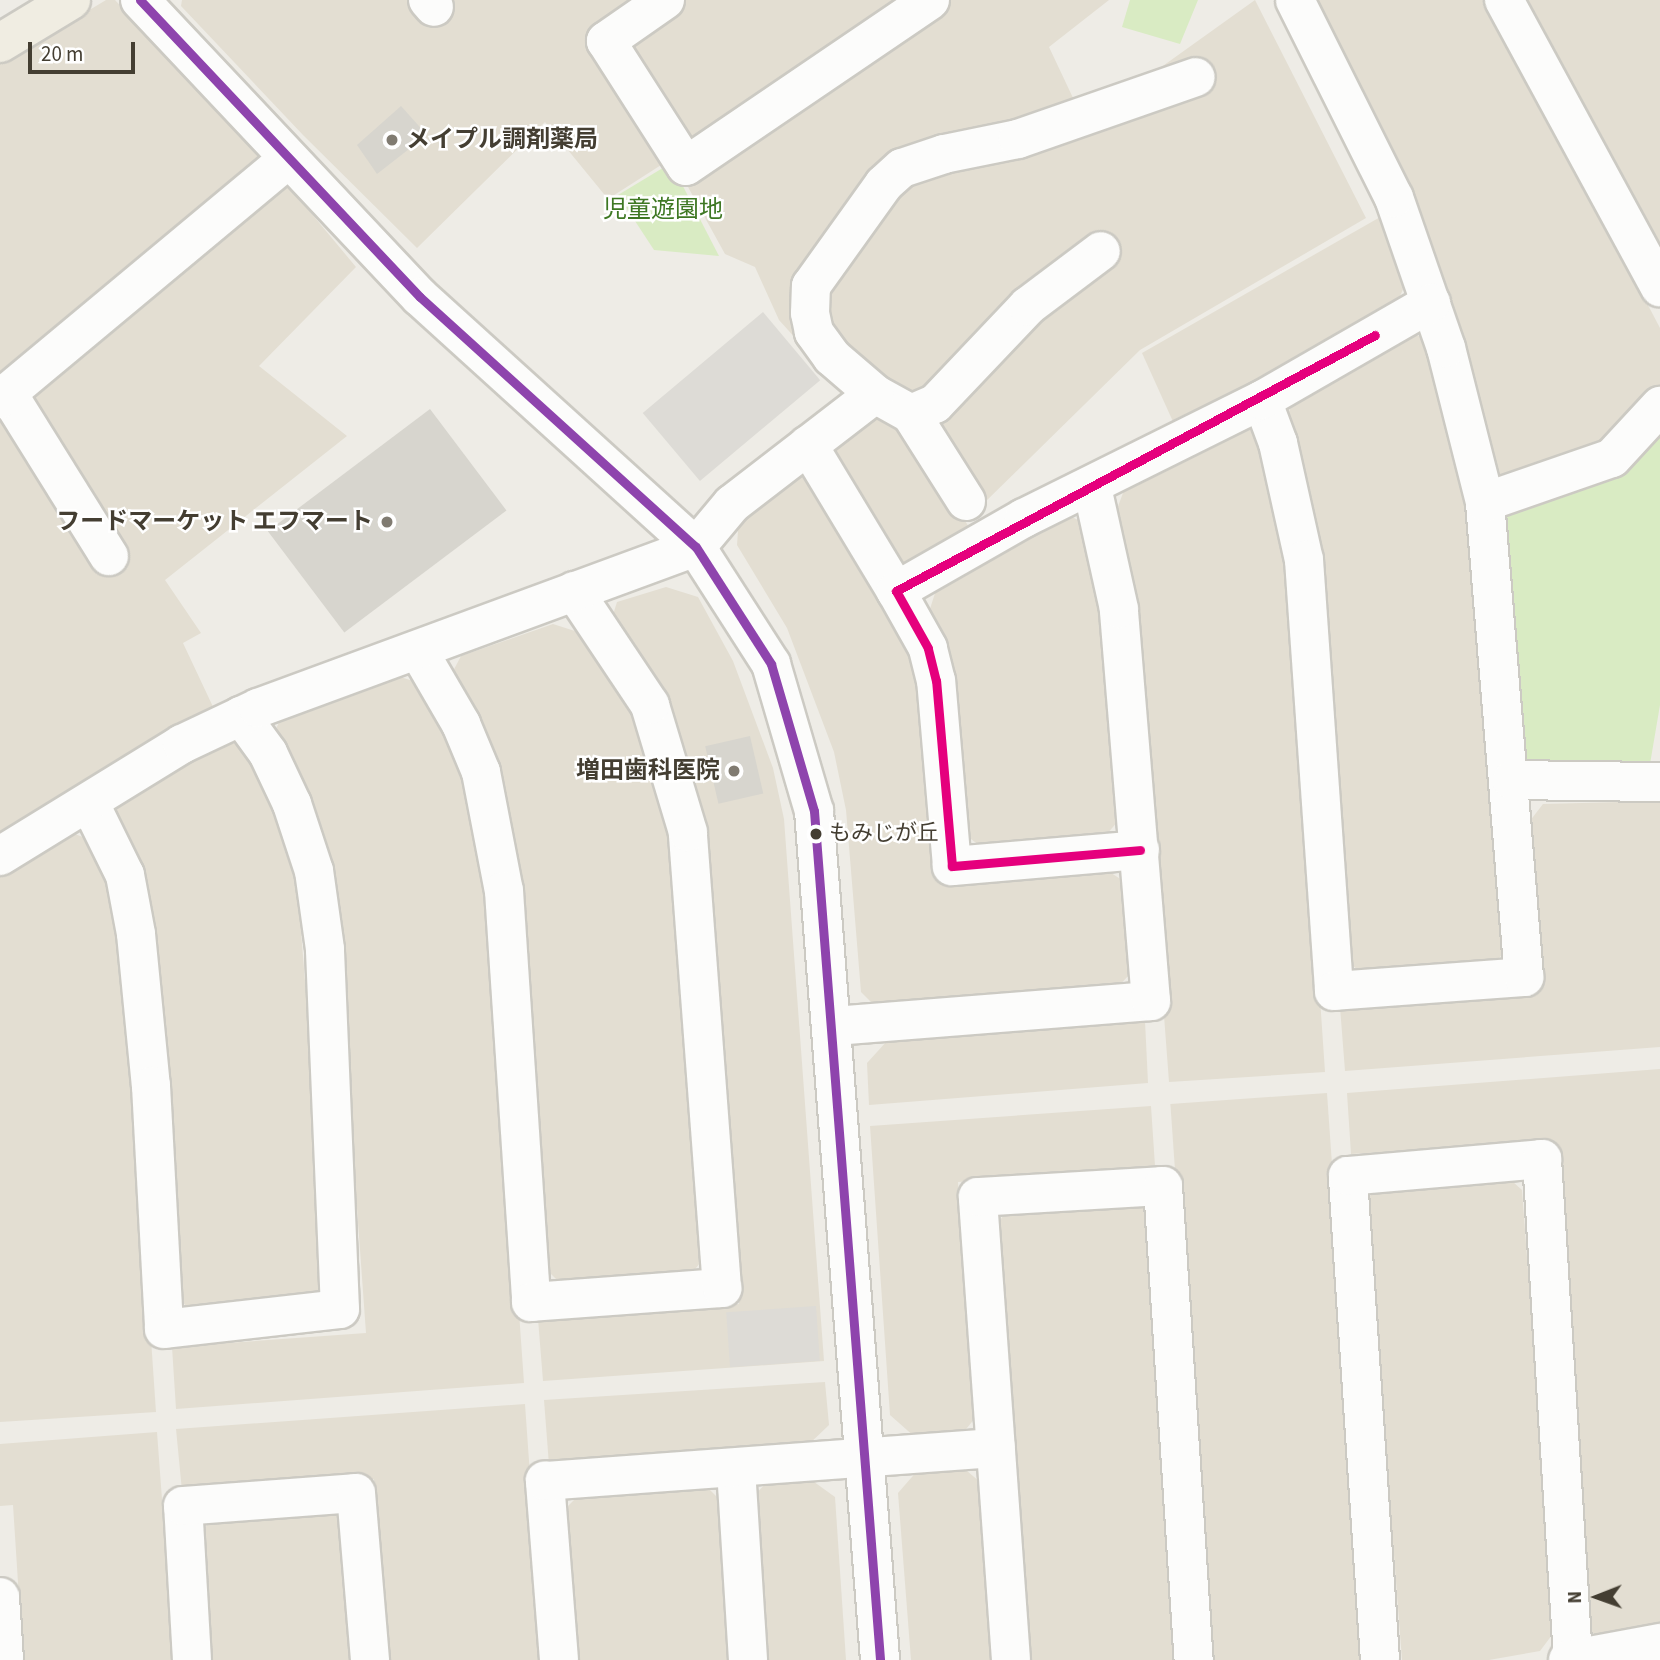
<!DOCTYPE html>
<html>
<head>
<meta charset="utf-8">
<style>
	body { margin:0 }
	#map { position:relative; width:1660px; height:1660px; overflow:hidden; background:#eeece6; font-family:"Source Sans 3","Noto Sans JP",sans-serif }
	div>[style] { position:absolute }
	.residential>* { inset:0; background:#e3ded2; transform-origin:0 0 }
	.green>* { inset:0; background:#d9ebc3 }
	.parking>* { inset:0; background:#dddbd6; transform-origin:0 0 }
	.building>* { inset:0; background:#d7d5ce; transform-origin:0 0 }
	.roads { filter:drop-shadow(2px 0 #cccac3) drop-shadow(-2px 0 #cccac3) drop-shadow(0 2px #cccac3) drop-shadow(0 -2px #cccac3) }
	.minor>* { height:38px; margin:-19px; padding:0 19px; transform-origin:19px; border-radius:19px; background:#fcfcfb }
	.major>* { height:38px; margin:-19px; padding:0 19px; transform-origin:19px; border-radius:19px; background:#f0ede2 }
	.bus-1>* { height:9px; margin:-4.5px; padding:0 4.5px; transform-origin:4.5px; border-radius:4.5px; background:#8e44ad }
	.bus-2>* { height:9px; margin:-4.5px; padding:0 4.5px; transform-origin:4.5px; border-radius:4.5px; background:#e5007d }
	.dots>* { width:19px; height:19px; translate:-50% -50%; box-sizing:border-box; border:4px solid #fff; border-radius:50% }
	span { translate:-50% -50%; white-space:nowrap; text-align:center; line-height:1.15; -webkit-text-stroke:5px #fff; paint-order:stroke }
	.bus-label { font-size:22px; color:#443e32 }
	.left { translate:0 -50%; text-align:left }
	.poi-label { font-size:24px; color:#443e32; font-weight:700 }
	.right { translate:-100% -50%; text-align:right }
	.park-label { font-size:24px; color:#3e7823 }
	.north { position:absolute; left:1562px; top:1562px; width:70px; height:70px; -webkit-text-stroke:5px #fff; paint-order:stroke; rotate:269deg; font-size:19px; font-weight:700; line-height:28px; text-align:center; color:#443e32 }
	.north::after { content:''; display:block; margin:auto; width:24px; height:32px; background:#443e32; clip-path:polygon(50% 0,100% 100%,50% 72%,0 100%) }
	.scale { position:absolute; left:28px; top:42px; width:107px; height:32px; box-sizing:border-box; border:4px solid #443e32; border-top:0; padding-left:9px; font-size:21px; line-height:24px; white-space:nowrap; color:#443e32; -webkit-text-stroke:5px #fff; paint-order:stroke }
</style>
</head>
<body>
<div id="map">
	<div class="residential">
		<i style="clip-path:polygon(106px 0,115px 0,266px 162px,0 384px,0 64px)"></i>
		<i style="clip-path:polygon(182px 0,1109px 0,1049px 47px,1074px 100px,1160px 68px,1255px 0,1366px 218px,1140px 350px,983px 504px,908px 405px,844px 392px,779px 320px,755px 267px,725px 254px,672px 158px,608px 199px,545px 122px,417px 248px,303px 135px,181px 6px)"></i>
		<i style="clip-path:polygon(1308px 0,1488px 0,1660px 328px,1660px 387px,1591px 449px,1511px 481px,1490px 468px)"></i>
		<i style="clip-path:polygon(1519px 0,1660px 0,1660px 267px)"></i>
		<i style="clip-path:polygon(281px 177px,356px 267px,259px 366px,347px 436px,165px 580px,201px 633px,183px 643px,215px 711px,0 838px,0 411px)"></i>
		<i style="clip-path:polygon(1382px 216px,1408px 278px,1397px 303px,1175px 426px,1142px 353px)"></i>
		<i style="clip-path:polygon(1407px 331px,1428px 340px,1477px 561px,1507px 949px,1490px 968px,1364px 975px,1346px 960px,1287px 417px,1296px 393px)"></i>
		<i style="clip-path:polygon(889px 416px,914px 436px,973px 534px,898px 576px,820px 450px,862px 418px)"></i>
		<i style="clip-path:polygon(1241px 423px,1258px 433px,1283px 553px,1300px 703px,1325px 1072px,1169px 1082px,1134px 617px,1117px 509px,1126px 485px)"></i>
		<i style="clip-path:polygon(805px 465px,919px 670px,935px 880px,1105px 869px,1125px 882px,1130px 974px,1114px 991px,881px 1012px,861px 992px,846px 810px,834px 752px,787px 628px,737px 545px,739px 517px)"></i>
		<i style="clip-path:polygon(1070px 516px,1088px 525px,1101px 600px,1118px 821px,1102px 840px,980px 846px,962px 832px,929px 612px,936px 590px)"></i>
		<i style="clip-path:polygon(666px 587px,698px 597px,733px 661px,773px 768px,784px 819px,824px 1361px,543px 1381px,538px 1319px,739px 1304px,703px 837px,611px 621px,617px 602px)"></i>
		<i style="clip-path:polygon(553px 624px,581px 633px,612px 675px,641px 735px,674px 853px,704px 1258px,688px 1278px,564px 1287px,545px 1268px,450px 677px,461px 656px)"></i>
		<i style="clip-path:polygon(397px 676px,423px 684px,469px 796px,492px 930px,524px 1383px,176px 1409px,172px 1347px,366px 1333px,335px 904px,273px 735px,283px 714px)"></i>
		<i style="clip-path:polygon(221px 741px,246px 746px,285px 831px,297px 882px,330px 1289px,313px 1305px,196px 1315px,177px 1297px,113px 820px,118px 797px)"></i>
		<i style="clip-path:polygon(1660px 801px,1660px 1047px,1345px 1071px,1340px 1007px,1538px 992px,1526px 826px,1543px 804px)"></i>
		<i style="clip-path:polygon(67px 831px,88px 839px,107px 874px,125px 958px,156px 1412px,0 1422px,0 873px)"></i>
		<i style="clip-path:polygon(1145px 1021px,1148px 1083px,869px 1105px,867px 1063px,887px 1041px)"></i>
		<i style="clip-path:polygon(1660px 1069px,1660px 1629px,1601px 1640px,1582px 1623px,1550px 1142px,1351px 1154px,1347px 1093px)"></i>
		<i style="left:1327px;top:1093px;width:569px;height:157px;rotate:86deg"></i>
		<i style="clip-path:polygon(1151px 1106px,1155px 1166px,958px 1182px,976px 1417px,962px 1434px,916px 1438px,890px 1415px,870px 1126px)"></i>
		<i style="clip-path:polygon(1503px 1173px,1522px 1190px,1555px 1631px,1540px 1651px,1489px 1660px,1402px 1660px,1367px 1200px,1382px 1181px)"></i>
		<i style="clip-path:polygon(1135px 1197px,1149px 1215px,1179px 1660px,1021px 1660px,991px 1233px,1008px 1209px)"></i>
		<i style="clip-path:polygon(825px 1382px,829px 1425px,805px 1448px,549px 1465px,544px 1400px)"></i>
		<i style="clip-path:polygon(525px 1404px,543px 1660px,388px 1660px,374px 1479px,182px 1491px,176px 1429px)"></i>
		<i style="clip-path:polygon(157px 1432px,174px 1660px,23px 1660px,13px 1505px,0 1506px,0 1444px)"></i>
		<i style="clip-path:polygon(960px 1465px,980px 1482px,992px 1660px,911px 1660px,898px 1493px,918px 1470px)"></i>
		<i style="clip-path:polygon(810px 1479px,835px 1497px,846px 1660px,764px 1660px,751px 1499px,769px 1480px)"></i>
		<i style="clip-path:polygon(705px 1485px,723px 1503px,734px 1660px,574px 1660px,563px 1511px,580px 1494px)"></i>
		<i style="clip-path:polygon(332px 1510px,348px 1527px,358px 1660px,204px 1660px,195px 1538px,214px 1518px)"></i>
	</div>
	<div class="green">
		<i style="clip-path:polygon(1130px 0,1198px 0,1180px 44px,1122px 27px)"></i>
		<i style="clip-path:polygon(671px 163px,719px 256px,654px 250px,618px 195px)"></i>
		<i style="clip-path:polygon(1660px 436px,1660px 705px,1650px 764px,1523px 767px,1504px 513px,1622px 474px)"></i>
	</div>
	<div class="parking">
		<i style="left:763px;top:312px;width:89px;height:157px;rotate:50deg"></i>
		<i style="left:816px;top:1306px;width:55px;height:90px;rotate:86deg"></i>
	</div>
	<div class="building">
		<i style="clip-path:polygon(401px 106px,427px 135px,377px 174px,357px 145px)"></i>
		<i style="left:430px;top:409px;width:127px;height:203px;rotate:53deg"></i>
		<i style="left:750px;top:736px;width:59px;height:46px;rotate:77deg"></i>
	</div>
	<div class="roads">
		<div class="minor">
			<i style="left:140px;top:0;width:408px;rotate:46.7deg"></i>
			<i style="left:420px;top:297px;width:372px;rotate:42.2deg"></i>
			<i style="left:696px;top:547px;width:139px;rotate:57.3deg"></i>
			<i style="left:771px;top:664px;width:153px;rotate:73.7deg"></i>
			<i style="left:814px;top:811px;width:852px;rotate:85.55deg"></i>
			<i style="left:428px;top:0;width:9px;rotate:49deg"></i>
			<i style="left:665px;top:0;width:72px;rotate:145.2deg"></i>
			<i style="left:606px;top:41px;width:148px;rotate:57.4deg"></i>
			<i style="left:686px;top:166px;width:295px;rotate:-34.2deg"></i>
			<i style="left:1504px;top:0;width:327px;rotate:61.5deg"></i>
			<i style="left:8px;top:394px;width:191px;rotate:58.1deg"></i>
			<i style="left:875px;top:394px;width:41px;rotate:29.1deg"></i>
			<i style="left:911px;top:414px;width:26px;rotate:-23deg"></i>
			<i style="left:935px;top:404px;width:135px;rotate:-46.5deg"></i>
			<i style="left:1028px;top:306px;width:91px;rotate:-37deg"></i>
			<i style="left:0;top:399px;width:375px;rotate:-39.8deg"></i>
			<i style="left:1262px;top:400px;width:46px;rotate:69.6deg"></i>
			<i style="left:1278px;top:443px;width:120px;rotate:77.5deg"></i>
			<i style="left:1304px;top:560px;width:432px;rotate:86deg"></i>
			<i style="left:1334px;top:991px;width:191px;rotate:-4.2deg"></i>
			<i style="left:1524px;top:977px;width:477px;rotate:-94.7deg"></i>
			<i style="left:1485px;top:502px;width:159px;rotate:-104.2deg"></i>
			<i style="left:1446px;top:348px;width:159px;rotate:-109.1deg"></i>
			<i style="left:1394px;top:198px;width:221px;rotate:-116.6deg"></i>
			<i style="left:911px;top:414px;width:103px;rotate:57.7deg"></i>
			<i style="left:808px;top:445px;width:170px;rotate:58.9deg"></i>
			<i style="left:1485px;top:502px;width:134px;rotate:-19.1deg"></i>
			<i style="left:1612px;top:458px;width:71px;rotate:-47.3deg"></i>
			<i style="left:418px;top:650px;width:86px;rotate:59.8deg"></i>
			<i style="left:461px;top:724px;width:52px;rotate:67.4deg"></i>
			<i style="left:481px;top:772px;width:121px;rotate:79.1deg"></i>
			<i style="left:504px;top:891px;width:412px;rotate:86.2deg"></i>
			<i style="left:531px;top:1302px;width:192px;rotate:-4.2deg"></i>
			<i style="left:722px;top:1288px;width:457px;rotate:-94.3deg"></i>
			<i style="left:688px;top:832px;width:133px;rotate:-106.7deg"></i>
			<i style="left:650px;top:705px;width:137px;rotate:-123.7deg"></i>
			<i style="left:1512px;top:780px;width:148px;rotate:0.8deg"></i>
			<i style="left:90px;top:804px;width:79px;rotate:63.8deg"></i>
			<i style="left:125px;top:875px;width:60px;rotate:79.4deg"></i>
			<i style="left:136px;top:934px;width:153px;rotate:84.4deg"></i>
			<i style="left:151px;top:1086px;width:243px;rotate:86.9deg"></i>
			<i style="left:164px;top:1329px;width:177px;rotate:-6.5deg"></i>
			<i style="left:340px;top:1309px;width:360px;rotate:-92.4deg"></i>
			<i style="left:325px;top:949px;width:79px;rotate:-98deg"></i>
			<i style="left:314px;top:871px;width:71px;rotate:-108.2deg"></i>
			<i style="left:292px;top:804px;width:56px;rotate:-115.2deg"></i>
			<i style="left:268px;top:753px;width:46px;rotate:-126.1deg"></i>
			<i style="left:1140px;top:850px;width:189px;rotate:175.1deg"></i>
			<i style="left:952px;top:866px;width:186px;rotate:-94.9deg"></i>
			<i style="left:936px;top:681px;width:34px;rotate:-104deg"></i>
			<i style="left:928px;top:648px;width:65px;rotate:-119.3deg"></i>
			<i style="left:896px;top:591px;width:147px;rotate:-29.7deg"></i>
			<i style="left:1024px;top:518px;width:266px;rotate:-26.4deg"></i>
			<i style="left:1262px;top:400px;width:195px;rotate:-29.9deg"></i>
			<i style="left:0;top:856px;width:214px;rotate:-31.6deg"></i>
			<i style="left:182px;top:744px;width:84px;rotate:-25.3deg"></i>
			<i style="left:258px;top:708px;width:467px;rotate:-20.2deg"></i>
			<i style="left:696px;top:547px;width:56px;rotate:-50.1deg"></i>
			<i style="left:732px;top:504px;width:180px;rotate:-37.6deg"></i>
			<i style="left:875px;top:394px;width:57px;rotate:-139.3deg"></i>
			<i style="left:832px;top:357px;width:31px;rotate:-126deg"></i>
			<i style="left:814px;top:332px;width:19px;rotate:-102deg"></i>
			<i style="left:810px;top:313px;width:27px;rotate:-88deg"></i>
			<i style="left:811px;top:286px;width:125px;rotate:-54.4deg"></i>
			<i style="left:884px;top:184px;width:24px;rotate:-42deg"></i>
			<i style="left:902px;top:168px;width:44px;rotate:-18.4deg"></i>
			<i style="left:944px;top:154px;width:76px;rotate:-11.5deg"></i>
			<i style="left:1018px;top:139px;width:188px;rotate:-19.2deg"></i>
			<i style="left:834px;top:1026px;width:318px;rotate:-4.5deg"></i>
			<i style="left:1151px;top:1001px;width:393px;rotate:-94.7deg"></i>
			<i style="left:1119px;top:609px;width:125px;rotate:-102.5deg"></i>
			<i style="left:736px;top:1469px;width:191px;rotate:86.4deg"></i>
			<i style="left:0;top:1597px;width:63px;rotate:86.4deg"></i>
			<i style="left:192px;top:1660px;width:154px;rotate:-93.3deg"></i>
			<i style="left:183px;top:1506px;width:173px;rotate:-4.3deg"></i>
			<i style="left:356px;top:1493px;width:168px;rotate:85.2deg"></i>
			<i style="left:559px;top:1660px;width:180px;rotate:-94.5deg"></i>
			<i style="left:545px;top:1481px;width:452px;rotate:-4.2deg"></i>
			<i style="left:1011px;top:1660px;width:464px;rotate:-94.1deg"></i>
			<i style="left:978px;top:1197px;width:185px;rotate:-3.4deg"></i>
			<i style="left:1163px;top:1186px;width:475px;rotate:86.3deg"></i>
			<i style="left:1380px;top:1660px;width:485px;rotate:-93.8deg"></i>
			<i style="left:1348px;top:1176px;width:195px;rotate:-5deg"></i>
			<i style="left:1542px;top:1159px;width:501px;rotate:86.45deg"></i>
			<i style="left:1568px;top:1660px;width:94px;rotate:-10.5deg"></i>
		</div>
		<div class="major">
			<i style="left:0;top:43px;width:83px;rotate:-31.2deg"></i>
		</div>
	</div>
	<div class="bus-1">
		<i style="left:140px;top:0;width:408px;rotate:46.7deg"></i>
		<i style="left:420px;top:297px;width:372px;rotate:42.2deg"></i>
		<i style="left:696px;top:547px;width:139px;rotate:57.3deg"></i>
		<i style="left:771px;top:664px;width:153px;rotate:73.7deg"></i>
		<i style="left:814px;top:811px;width:852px;rotate:85.55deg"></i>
	</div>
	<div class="bus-2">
		<i style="left:1140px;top:850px;width:189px;rotate:175.1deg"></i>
		<i style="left:952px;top:866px;width:186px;rotate:-94.9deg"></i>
		<i style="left:936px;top:681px;width:34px;rotate:-104deg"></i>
		<i style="left:928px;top:648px;width:65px;rotate:-119.3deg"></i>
		<i style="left:896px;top:591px;width:543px;rotate:-28.12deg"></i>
	</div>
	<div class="dots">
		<i style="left:392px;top:140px;background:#807b71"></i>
		<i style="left:387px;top:522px;background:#807b71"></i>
		<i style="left:734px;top:771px;background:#807b71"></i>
		<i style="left:816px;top:834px;background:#443e32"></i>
	</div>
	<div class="bus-label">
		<span class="left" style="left:829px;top:834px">もみじが丘</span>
	</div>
	<div class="poi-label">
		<span class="left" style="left:406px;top:140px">メイプル調剤薬局</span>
		<span class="right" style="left:373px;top:522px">フードマーケット エフマート</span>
		<span class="right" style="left:720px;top:771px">増田歯科医院</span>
	</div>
	<div class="park-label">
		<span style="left:663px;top:210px">児童遊園地</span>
	</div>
	<div class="north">N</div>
	<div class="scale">20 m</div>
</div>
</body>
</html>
